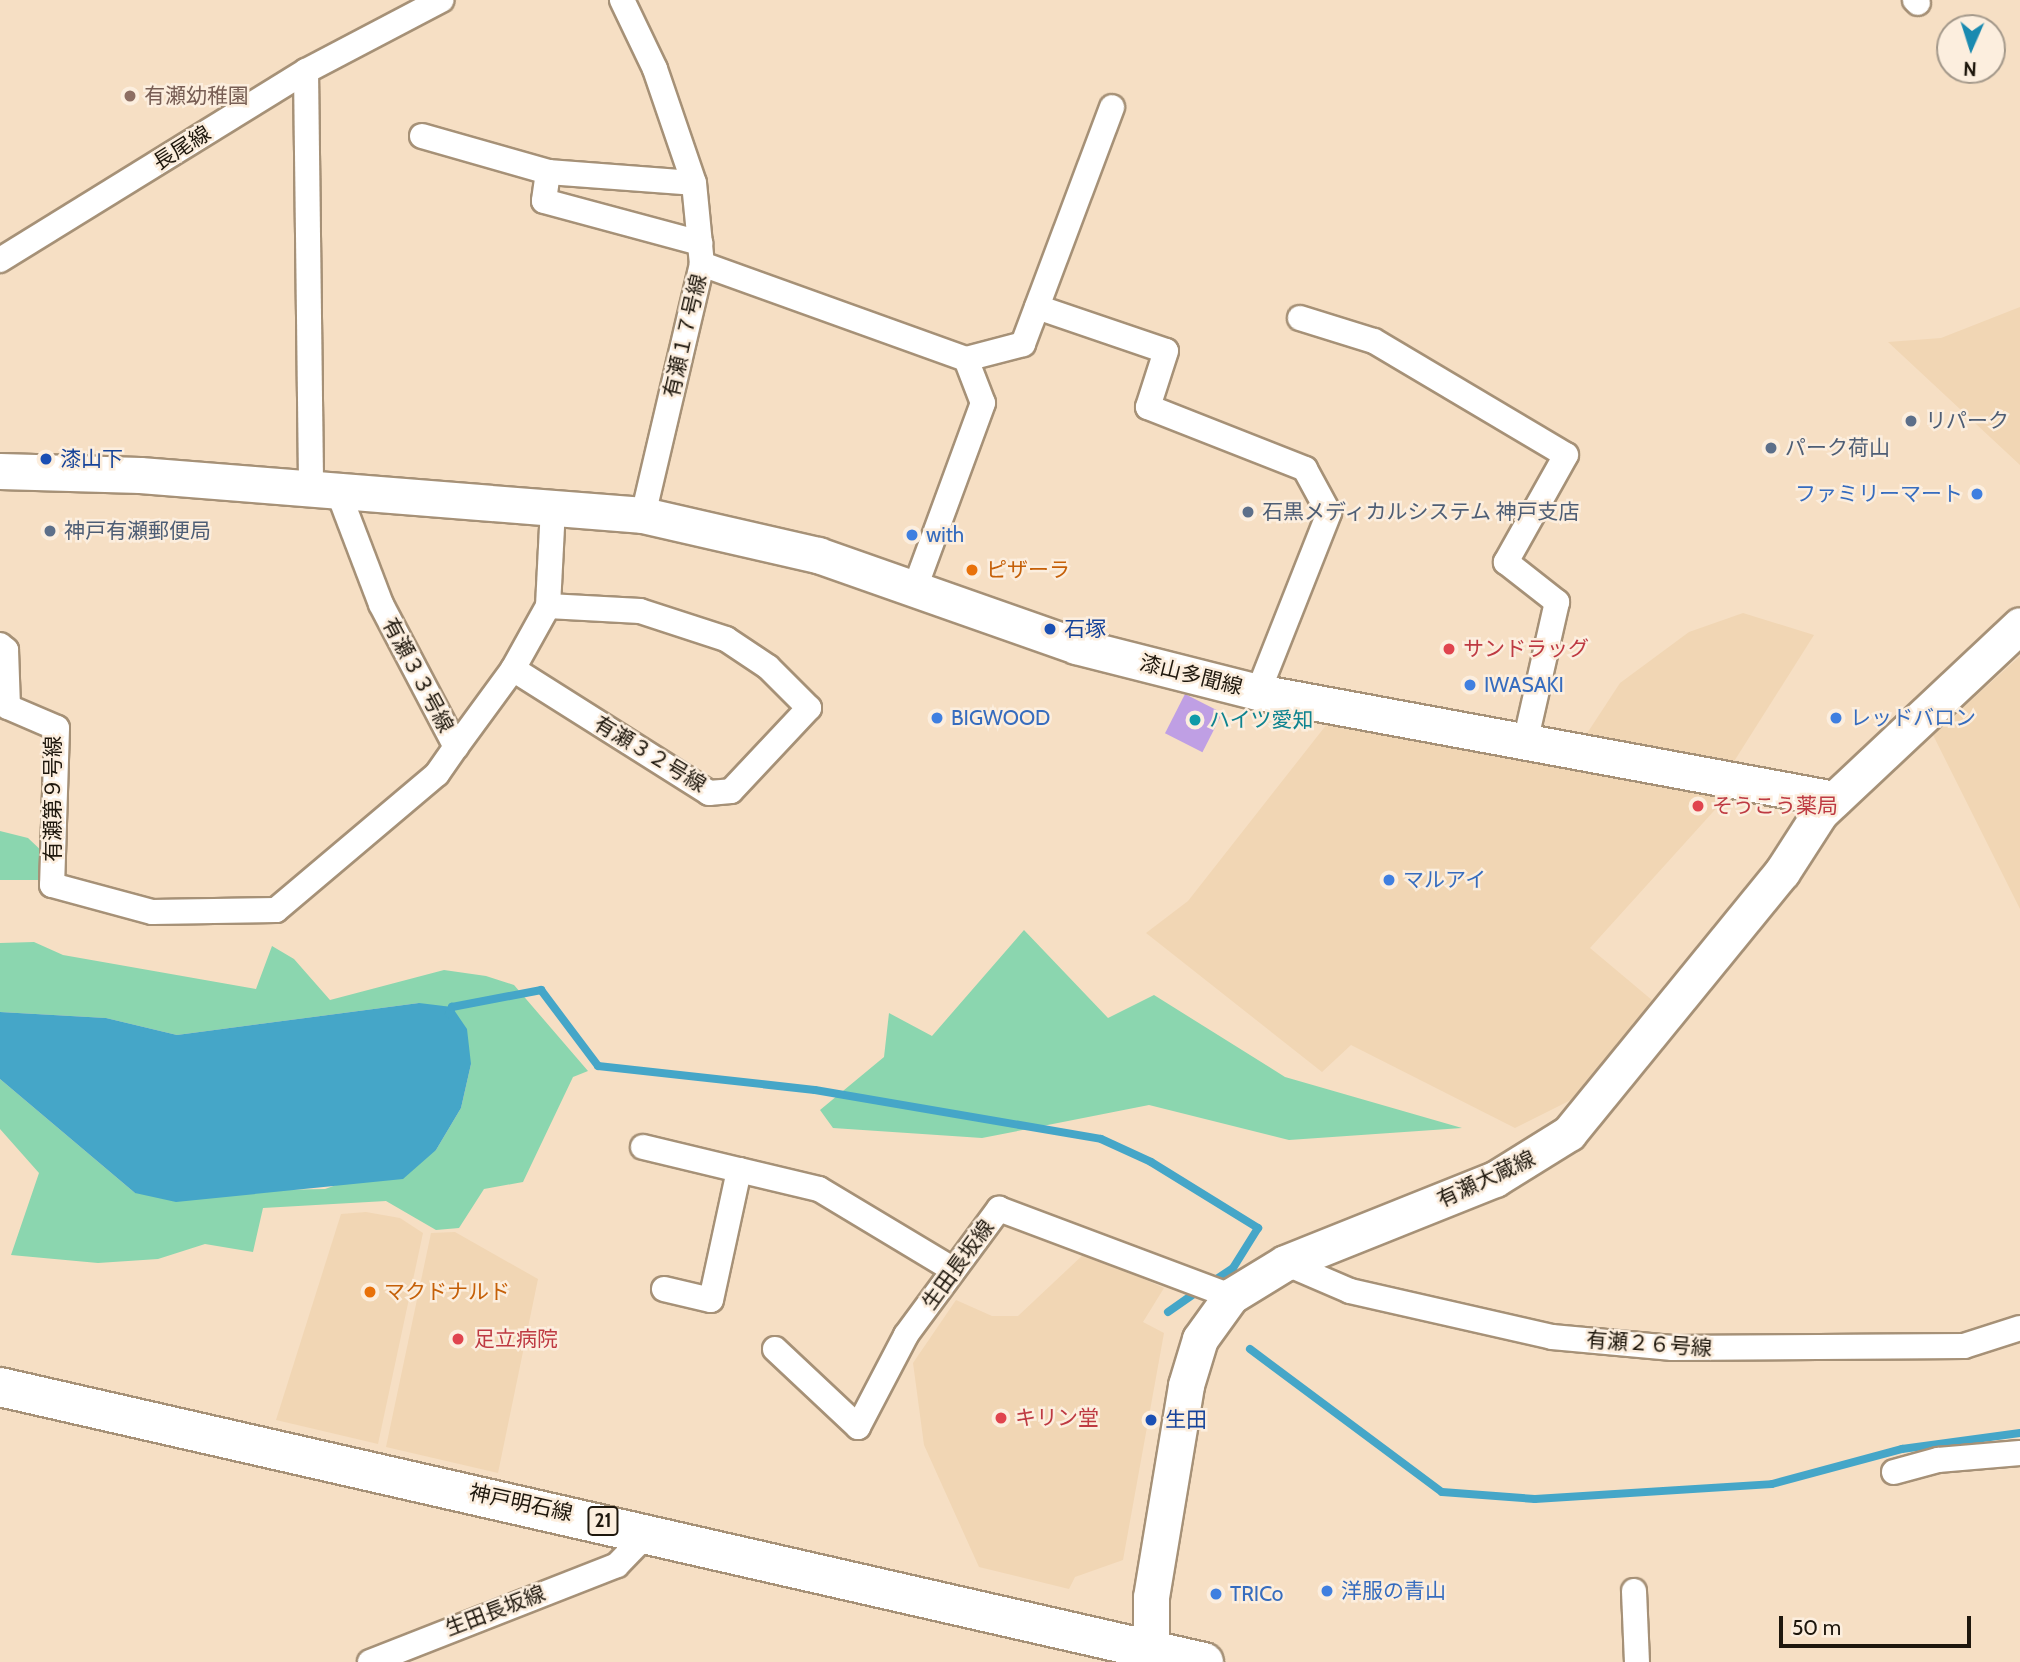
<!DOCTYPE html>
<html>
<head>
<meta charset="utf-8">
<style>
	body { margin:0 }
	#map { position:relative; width:2020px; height:1662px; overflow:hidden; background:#f6dfc4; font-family:Cabin,"Noto Sans JP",sans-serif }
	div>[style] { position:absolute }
	.built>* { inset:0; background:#f1d6b4 }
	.green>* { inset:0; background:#8bd6af }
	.water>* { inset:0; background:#45a6c8 }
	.stream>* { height:8px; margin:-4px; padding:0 4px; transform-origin:4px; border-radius:4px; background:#45a6c8 }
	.building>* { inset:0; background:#bf9fe4; transform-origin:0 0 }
	.roads { filter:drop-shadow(2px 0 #a69177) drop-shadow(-2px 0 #a69177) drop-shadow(0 2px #a69177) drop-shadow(0 -2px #a69177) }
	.street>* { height:24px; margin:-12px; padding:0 12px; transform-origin:12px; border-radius:12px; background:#fff }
	.secondary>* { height:35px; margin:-17.5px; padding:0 17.5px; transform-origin:17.5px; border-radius:17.5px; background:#fff }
	.primary>* { height:38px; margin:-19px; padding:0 19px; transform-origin:19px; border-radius:19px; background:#fff }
	.dots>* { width:19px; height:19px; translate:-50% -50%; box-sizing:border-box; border:4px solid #fceede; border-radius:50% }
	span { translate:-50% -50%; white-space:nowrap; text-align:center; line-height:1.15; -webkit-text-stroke:5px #fceede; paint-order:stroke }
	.shield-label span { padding:2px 5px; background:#fceede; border:2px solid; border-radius:5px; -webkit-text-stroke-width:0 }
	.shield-label { font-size:19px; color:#1e170d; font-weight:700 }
	.education-label { font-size:21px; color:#785e54 }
	.left { translate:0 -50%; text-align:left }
	.street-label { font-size:21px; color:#1e170d }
	.service-label { font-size:21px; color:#4e5e75 }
	.transit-label { font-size:21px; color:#164399 }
	.shop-label { font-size:21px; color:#366cbe }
	.right { translate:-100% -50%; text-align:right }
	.food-label { font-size:21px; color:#c56008 }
	.health-label { font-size:21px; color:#be3a42 }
	.culture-label { font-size:21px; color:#0d838f }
	.north { position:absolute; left:1936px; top:14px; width:70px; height:70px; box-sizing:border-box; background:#fceede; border:2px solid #a3988a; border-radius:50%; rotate:183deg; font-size:19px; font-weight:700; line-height:28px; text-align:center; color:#1e170d }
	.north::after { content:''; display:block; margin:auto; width:24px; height:32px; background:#1a8ab0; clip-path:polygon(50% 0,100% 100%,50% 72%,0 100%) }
	.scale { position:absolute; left:1779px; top:1616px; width:192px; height:32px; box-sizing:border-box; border:4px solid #1e170d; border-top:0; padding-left:9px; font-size:21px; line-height:24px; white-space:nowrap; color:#1e170d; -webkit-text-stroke:5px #fceede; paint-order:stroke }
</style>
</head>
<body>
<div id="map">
	<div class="built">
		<i style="clip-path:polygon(2020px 307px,2020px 465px,1888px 342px,1941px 338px)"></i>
		<i style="clip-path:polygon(1743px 613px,1814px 635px,1733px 763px,1584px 738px,1620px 683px,1689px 632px)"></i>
		<i style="clip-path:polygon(2020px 656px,2020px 909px,1933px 735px)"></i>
		<i style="clip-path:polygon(1327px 724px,1731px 792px,1590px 948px,1659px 1006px,1573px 1099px,1515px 1128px,1351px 1045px,1322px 1072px,1146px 933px,1188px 901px)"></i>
		<i style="clip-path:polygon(366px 1212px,400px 1218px,423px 1233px,378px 1444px,276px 1420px,341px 1214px)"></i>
		<i style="clip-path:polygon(455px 1232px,538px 1279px,498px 1473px,386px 1447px,431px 1233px)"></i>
		<i style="clip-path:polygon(1085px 1253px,1164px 1288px,1143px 1322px,1164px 1333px,1123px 1560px,1075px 1577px,1069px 1589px,979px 1567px,924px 1445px,913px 1363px,956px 1300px,992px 1316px,1018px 1316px)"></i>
	</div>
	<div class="green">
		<i style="clip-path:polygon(0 831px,28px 838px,46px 855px,41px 880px,0 880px)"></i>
		<i style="clip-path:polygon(1024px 930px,1108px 1018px,1154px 995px,1285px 1077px,1462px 1128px,1289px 1140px,1149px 1105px,982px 1138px,833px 1128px,820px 1110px,884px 1057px,889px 1013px,932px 1036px)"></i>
		<i style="clip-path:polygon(34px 942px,63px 955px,256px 989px,272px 946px,294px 959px,330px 1000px,444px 970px,486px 976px,514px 985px,588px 1071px,573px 1077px,523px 1182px,484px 1189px,459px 1228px,436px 1230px,386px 1201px,263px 1208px,253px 1252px,205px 1244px,158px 1259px,98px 1263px,11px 1255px,39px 1173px,0 1129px,0 1079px,135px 1193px,325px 1189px,436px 1150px,461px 1108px,471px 1064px,419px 1003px,177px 1035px,106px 1018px,0 1012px,0 943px)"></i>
	</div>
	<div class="water">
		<i style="clip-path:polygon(419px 1003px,452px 1007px,467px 1029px,471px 1064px,461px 1108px,436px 1150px,403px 1179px,176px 1202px,135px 1193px,0 1079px,0 1012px,106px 1018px,177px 1035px)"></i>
	</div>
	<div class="stream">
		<i style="left:449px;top:1014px;width:8px;rotate:-67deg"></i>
		<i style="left:452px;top:1007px;width:91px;rotate:-10.8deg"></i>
		<i style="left:541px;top:990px;width:95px;rotate:53.1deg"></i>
		<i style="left:598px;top:1066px;width:218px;rotate:6.3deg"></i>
		<i style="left:815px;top:1090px;width:290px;rotate:9.7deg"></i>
		<i style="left:1101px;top:1139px;width:55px;rotate:24.7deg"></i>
		<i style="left:1151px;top:1162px;width:126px;rotate:31.7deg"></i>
		<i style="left:1258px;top:1228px;width:47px;rotate:122deg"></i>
		<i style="left:1233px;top:1268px;width:27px;rotate:146deg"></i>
		<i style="left:1168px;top:1312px;width:39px;rotate:-35deg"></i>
		<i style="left:1250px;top:1349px;width:239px;rotate:36.7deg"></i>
		<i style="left:1442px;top:1492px;width:93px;rotate:4.3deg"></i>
		<i style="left:1535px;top:1499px;width:237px;rotate:-3.6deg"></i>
		<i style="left:1772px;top:1484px;width:135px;rotate:-15.1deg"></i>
		<i style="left:1902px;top:1449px;width:119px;rotate:-7.7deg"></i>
	</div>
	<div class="building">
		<i style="left:1185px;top:694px;width:42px;height:44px;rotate:27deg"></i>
	</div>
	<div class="roads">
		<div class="street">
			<i style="left:622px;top:0;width:76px;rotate:64.4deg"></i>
			<i style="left:655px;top:69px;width:120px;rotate:71.1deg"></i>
			<i style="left:694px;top:183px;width:81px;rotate:84.4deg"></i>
			<i style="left:702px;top:264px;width:258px;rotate:103.2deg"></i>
			<i style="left:1915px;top:0;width:4px;rotate:45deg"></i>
			<i style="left:306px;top:71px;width:420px;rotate:89.3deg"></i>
			<i style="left:422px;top:136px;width:131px;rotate:15.9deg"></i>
			<i style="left:548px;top:172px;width:145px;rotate:4.3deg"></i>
			<i style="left:548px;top:172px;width:29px;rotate:98deg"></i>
			<i style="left:544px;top:201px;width:162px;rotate:15.1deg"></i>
			<i style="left:0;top:260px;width:360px;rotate:-31.7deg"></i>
			<i style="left:306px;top:71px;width:153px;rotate:-27.7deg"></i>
			<i style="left:702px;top:264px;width:281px;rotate:19.8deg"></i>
			<i style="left:966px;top:359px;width:47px;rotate:68.9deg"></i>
			<i style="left:983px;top:403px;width:197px;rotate:110.2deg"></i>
			<i style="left:1037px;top:307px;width:136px;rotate:18.8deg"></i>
			<i style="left:1166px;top:351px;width:59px;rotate:107.8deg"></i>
			<i style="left:1148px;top:407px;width:169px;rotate:21.5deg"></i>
			<i style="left:1305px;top:469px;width:50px;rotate:61.4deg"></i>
			<i style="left:1329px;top:513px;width:193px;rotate:111.6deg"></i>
			<i style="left:1300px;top:318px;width:77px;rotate:17.3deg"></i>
			<i style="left:1374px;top:341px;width:223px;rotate:30.7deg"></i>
			<i style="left:1566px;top:455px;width:123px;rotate:119.3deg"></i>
			<i style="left:1506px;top:562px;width:65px;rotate:38.1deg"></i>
			<i style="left:1557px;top:602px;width:140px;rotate:102.8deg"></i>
			<i style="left:966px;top:359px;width:59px;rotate:-14.7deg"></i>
			<i style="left:1023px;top:344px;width:253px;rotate:-69.4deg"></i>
			<i style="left:0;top:645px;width:8px;rotate:40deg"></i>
			<i style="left:6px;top:650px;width:57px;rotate:88deg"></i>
			<i style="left:8px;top:707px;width:53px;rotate:23.2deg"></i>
			<i style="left:57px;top:728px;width:157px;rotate:91.8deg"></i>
			<i style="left:52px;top:885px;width:104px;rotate:15.1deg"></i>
			<i style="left:152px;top:912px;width:124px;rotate:-0.9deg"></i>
			<i style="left:276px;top:910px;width:211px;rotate:-40.2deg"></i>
			<i style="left:437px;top:774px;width:33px;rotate:-55deg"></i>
			<i style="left:456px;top:747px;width:161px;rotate:-117.7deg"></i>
			<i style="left:381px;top:604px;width:118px;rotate:-110.9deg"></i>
			<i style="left:513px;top:669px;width:232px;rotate:32.3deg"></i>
			<i style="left:709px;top:793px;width:22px;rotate:-5deg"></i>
			<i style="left:731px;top:791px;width:114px;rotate:-46.8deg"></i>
			<i style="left:809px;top:708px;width:58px;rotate:-135deg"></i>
			<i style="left:768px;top:667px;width:50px;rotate:-146.3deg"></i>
			<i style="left:726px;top:639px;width:90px;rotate:-162deg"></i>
			<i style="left:640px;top:611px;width:92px;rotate:-176.9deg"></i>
			<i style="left:456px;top:747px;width:97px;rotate:-53.8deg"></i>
			<i style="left:513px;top:669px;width:72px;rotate:-60.9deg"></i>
			<i style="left:548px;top:606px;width:100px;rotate:-87.1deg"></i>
			<i style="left:643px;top:1147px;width:99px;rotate:13.5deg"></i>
			<i style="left:1285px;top:1263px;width:71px;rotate:23.3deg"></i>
			<i style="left:1350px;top:1291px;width:207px;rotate:12.8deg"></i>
			<i style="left:1552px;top:1337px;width:121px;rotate:5.2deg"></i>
			<i style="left:1672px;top:1348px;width:292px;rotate:-0.4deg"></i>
			<i style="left:1964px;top:1346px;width:59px;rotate:-17.8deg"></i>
			<i style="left:664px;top:1289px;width:48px;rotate:13.2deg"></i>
			<i style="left:711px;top:1300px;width:133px;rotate:-77.8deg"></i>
			<i style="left:739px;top:1170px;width:82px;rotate:13.4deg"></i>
			<i style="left:819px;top:1189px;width:157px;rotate:31deg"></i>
			<i style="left:775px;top:1349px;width:114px;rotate:43.2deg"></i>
			<i style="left:858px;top:1427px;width:104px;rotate:-62.4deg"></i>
			<i style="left:906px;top:1335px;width:157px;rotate:-53.6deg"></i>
			<i style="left:999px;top:1209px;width:248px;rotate:20.6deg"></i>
			<i style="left:1894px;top:1472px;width:46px;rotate:-15.3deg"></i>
			<i style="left:1938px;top:1460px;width:82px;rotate:-4.9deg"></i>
			<i style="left:1634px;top:1591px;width:71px;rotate:87.6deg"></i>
			<i style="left:370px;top:1662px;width:265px;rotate:-21.4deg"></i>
			<i style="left:617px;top:1565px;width:47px;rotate:-45.9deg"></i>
		</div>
		<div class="secondary">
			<i style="left:0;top:471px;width:140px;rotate:1.6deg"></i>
			<i style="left:140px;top:475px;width:505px;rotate:4.55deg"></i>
			<i style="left:643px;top:515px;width:180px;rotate:12.9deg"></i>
			<i style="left:818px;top:555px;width:274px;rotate:19.4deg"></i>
			<i style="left:1076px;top:646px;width:188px;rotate:14.2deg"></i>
			<i style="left:1258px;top:692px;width:586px;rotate:10.52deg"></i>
			<i style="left:1151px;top:1662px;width:65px;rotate:-90deg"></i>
			<i style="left:1151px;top:1597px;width:215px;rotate:-80.6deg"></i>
			<i style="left:1186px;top:1385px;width:48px;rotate:-73.1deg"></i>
			<i style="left:1200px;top:1339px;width:53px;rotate:-54.2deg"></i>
			<i style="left:1231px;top:1296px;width:63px;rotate:-31.4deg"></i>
			<i style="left:1285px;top:1263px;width:226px;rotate:-21.8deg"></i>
			<i style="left:1495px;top:1179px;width:87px;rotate:-31.9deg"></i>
			<i style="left:1569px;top:1133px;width:337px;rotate:-50.8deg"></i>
			<i style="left:1782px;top:872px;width:70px;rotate:-57.2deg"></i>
			<i style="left:1820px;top:813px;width:274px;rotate:-43.2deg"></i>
		</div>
		<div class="primary">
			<i style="left:0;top:1387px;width:1235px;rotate:12.87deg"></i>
		</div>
	</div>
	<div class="dots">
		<i style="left:130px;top:96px;background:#8d6e63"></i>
		<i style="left:1911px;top:421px;background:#5c6f8a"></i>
		<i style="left:1771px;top:448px;background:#5c6f8a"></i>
		<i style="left:46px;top:459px;background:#1a4fb4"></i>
		<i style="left:1977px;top:494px;background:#3f7fe0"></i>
		<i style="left:1248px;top:512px;background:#5c6f8a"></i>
		<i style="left:50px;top:531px;background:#5c6f8a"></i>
		<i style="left:912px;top:535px;background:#3f7fe0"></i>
		<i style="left:972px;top:570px;background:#e8710a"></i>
		<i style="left:1050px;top:629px;background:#1a4fb4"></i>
		<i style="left:1449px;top:649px;background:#e0444e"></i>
		<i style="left:1470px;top:685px;background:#3f7fe0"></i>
		<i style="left:937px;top:718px;background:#3f7fe0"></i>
		<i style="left:1836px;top:718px;background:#3f7fe0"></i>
		<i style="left:1195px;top:720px;background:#0f9aa8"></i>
		<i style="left:1698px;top:806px;background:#e0444e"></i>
		<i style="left:1389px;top:880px;background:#3f7fe0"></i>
		<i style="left:370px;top:1292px;background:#e8710a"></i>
		<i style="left:458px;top:1339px;background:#e0444e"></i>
		<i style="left:1001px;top:1418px;background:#e0444e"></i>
		<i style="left:1151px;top:1420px;background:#1a4fb4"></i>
		<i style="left:1327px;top:1591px;background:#3f7fe0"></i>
		<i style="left:1216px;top:1594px;background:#3f7fe0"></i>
	</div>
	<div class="shield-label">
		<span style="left:603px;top:1521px">21</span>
	</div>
	<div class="education-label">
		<span class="left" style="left:144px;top:96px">有瀬幼稚園</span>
	</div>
	<div class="street-label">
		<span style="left:182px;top:148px;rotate:-32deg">長尾線</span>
		<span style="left:685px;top:336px;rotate:-77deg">有瀬１７号線</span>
		<span style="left:418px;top:675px;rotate:62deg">有瀬３３号線</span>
		<span style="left:1191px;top:675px;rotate:14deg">漆山多聞線</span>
		<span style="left:650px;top:754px;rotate:31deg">有瀬３２号線</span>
		<span style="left:53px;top:799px;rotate:-90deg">有瀬第９号線</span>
		<span style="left:1486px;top:1179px;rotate:-25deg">有瀬大蔵線</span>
		<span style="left:958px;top:1265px;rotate:-54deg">生田長坂線</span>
		<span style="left:1649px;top:1344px;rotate:4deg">有瀬２６号線</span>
		<span style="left:521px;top:1503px;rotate:12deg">神戸明石線</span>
		<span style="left:495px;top:1611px;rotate:-21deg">生田長坂線</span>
	</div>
	<div class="service-label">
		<span class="left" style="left:1925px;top:421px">リパーク</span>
		<span class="left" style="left:1785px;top:448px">パーク荷山</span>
		<span class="left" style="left:1262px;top:512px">石黒メディカルシステム 神戸支店</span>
		<span class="left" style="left:64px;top:531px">神戸有瀬郵便局</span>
	</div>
	<div class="transit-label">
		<span class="left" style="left:60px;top:459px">漆山下</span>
		<span class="left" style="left:1064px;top:629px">石塚</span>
		<span class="left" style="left:1165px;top:1420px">生田</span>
	</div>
	<div class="shop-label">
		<span class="right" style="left:1963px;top:494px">ファミリーマート</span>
		<span class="left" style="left:926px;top:535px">with</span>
		<span class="left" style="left:1484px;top:685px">IWASAKI</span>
		<span class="left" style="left:951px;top:718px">BIGWOOD</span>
		<span class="left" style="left:1850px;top:718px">レッドバロン</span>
		<span class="left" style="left:1403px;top:880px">マルアイ</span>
		<span class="left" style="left:1341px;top:1591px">洋服の青山</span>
		<span class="left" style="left:1230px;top:1594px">TRICo</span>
	</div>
	<div class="food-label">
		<span class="left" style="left:986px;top:570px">ピザーラ</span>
		<span class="left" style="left:384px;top:1292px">マクドナルド</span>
	</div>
	<div class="health-label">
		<span class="left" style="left:1463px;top:649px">サンドラッグ</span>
		<span class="left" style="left:1712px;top:806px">そうこう薬局</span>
		<span class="left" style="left:474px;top:1339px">足立病院</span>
		<span class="left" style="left:1015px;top:1418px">キリン堂</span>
	</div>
	<div class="culture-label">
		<span class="left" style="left:1209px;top:720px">ハイツ愛知</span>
	</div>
	<div class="north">N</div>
	<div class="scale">50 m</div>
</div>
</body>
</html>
